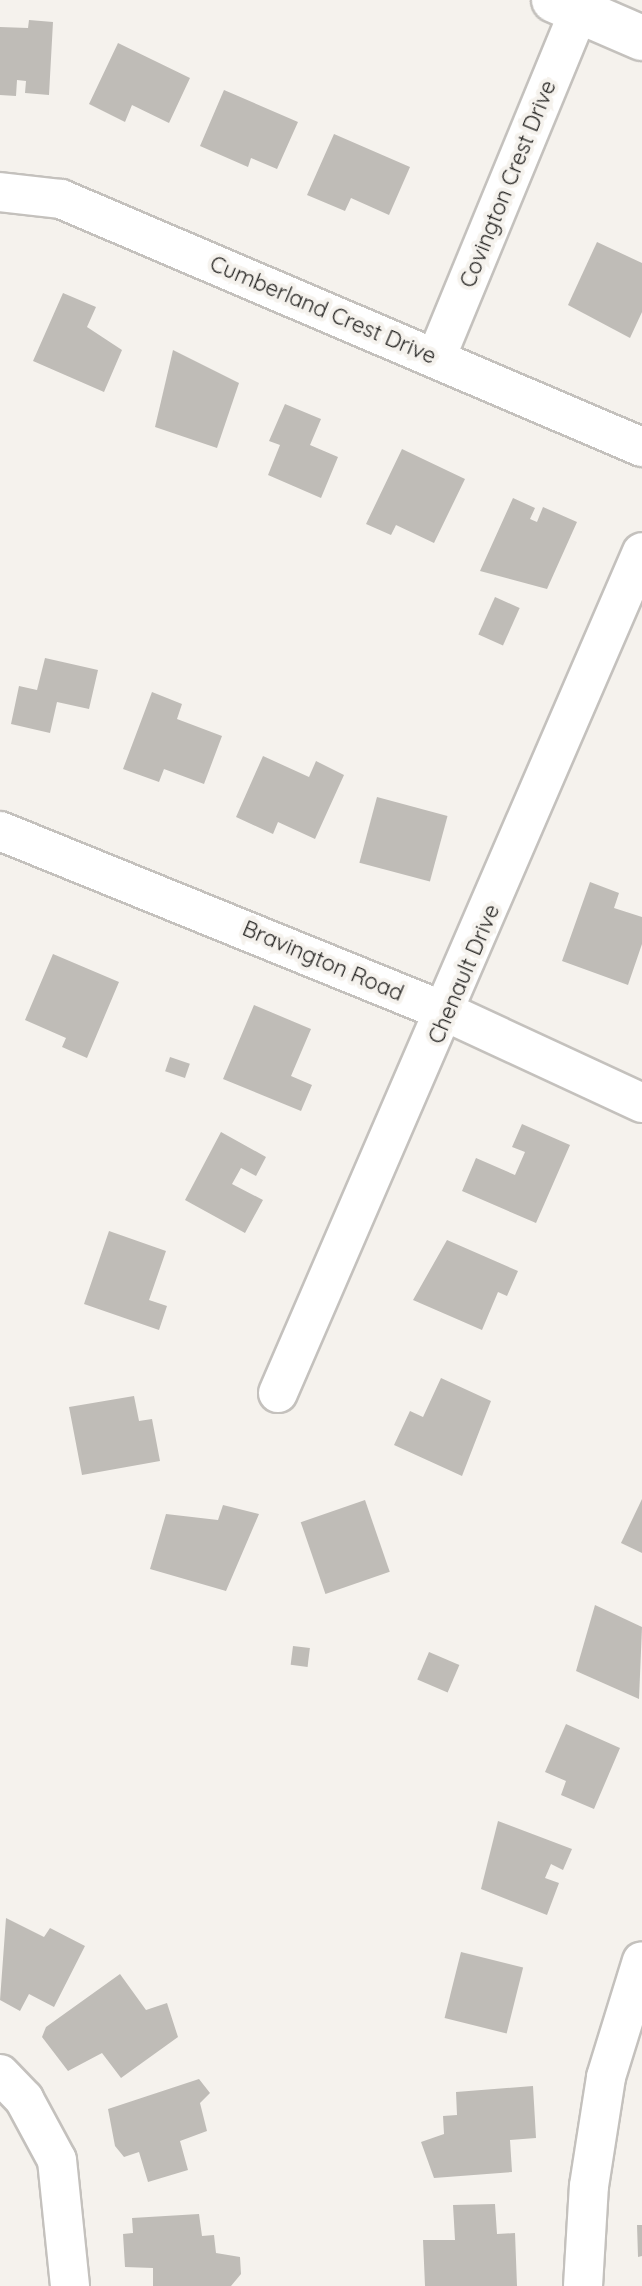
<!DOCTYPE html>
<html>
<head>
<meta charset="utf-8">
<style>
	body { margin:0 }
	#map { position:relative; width:642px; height:2286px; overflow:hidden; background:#f5f2ed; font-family:Quicksand,sans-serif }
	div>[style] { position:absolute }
	.building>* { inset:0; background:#bfbcb7; transform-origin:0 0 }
	.roads { filter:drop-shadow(2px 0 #c4c1bd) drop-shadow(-2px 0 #c4c1bd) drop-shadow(0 2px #c4c1bd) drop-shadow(0 -2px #c4c1bd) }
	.street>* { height:38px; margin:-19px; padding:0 19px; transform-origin:19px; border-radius:19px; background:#fff }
	.secondary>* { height:44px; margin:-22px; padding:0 22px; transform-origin:22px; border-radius:22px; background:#fff }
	span { translate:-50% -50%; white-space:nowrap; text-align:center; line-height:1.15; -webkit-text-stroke:8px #f5f2ed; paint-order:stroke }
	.street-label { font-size:22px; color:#242321 }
</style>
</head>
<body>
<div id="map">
	<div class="building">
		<i style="clip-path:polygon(29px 20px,53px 22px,49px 95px,25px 93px,26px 81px,17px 80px,16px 96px,0 95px,0 27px,28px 28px)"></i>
		<i style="clip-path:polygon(118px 43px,190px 78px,169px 123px,132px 105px,125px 122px,89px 104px)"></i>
		<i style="clip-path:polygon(224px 90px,298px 122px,277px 169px,251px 158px,248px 167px,200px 146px)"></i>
		<i style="clip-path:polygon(334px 134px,410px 167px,389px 215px,351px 198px,345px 211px,307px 195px)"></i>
		<i style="clip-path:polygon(597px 242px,642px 263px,642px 312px,630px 338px,568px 305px)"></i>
		<i style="clip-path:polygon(63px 293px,96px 307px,87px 327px,122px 350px,104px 392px,33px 361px)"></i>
		<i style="clip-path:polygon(173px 350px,239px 383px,217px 448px,155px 427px)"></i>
		<i style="clip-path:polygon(285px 404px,321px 419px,310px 445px,338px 457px,321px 498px,268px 475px,280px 445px,269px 441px)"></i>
		<i style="clip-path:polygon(402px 449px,465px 479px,434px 543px,396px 525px,391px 535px,366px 524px)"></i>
		<i style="clip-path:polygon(513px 498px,535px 508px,530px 519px,537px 522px,543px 507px,577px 522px,547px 589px,480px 571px)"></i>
		<i style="left:495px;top:597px;width:27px;height:41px;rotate:24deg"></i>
		<i style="clip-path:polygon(45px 658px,98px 670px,89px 709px,57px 702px,50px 733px,11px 724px,19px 686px,37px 690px)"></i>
		<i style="clip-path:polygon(152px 692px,182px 704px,177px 719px,222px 736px,204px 784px,164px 769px,159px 782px,123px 769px)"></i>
		<i style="clip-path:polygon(263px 756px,309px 777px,316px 761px,344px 775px,315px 839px,278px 822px,273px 834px,236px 817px)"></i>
		<i style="left:377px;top:797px;width:73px;height:68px;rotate:15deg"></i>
		<i style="clip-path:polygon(590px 882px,619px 893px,614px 908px,642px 917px,642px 944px,628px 985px,562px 961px)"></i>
		<i style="clip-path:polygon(53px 954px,119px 982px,87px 1058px,62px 1047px,66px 1038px,25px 1020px)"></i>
		<i style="clip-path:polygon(254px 1005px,311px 1029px,291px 1076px,312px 1085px,301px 1111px,223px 1079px)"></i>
		<i style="left:170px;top:1057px;width:21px;height:15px;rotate:19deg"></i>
		<i style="clip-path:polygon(522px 1124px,570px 1145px,536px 1223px,462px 1191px,476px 1158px,515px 1175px,525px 1152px,512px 1147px)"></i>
		<i style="clip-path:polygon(221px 1132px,266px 1157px,256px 1176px,241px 1168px,232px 1184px,263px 1200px,245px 1233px,185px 1200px)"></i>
		<i style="clip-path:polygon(109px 1231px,166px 1251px,149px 1300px,167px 1306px,159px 1330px,84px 1304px)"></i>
		<i style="clip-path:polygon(447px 1240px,518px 1271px,507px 1296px,498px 1292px,482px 1330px,413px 1300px)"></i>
		<i style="clip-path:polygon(441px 1378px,491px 1401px,462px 1476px,394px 1445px,410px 1411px,423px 1417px)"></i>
		<i style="clip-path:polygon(134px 1396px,139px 1421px,152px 1419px,160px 1461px,82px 1475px,69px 1407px)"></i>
		<i style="clip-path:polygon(642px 1499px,642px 1553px,621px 1543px)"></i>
		<i style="left:365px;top:1500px;width:76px;height:68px;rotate:71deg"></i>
		<i style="clip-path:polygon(223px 1505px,259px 1514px,226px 1591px,150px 1569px,166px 1514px,218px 1520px)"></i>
		<i style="clip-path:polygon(595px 1605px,642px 1627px,639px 1699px,576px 1671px)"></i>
		<i style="left:293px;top:1646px;width:17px;height:19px;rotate:7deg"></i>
		<i style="left:429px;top:1652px;width:33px;height:30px;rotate:23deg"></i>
		<i style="clip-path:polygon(566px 1724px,620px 1748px,594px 1809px,561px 1795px,566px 1781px,545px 1772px)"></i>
		<i style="clip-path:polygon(498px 1821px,572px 1849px,563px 1870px,551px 1864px,545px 1878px,559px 1883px,547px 1915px,481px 1889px)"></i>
		<i style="clip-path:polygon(6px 1918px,44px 1937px,50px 1928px,85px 1946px,54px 2007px,29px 1994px,20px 2011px,0 2000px)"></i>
		<i style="left:461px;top:1952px;width:64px;height:68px;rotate:14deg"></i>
		<i style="clip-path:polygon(120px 1974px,146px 2010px,167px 2003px,178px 2037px,121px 2078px,102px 2053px,68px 2071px,42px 2037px,46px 2027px)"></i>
		<i style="clip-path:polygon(199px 2079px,210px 2093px,200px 2103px,207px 2131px,180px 2141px,188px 2170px,148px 2182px,139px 2152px,124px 2157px,115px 2146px,108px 2109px)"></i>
		<i style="clip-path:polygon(533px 2086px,536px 2138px,510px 2140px,512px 2172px,434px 2178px,421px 2142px,444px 2134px,443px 2116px,457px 2115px,456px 2092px)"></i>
		<i style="clip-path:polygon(495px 2204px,497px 2234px,515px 2233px,517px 2286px,425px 2286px,423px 2240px,455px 2240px,453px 2205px)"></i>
		<i style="clip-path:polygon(199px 2214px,202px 2236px,214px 2235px,216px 2253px,240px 2257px,241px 2274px,231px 2286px,153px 2286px,153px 2268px,125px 2267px,123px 2234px,133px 2233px,132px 2218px)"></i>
		<i style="clip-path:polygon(637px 2225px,642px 2225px,642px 2256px,638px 2257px)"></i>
	</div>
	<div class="roads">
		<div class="street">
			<i style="left:0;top:192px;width:61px;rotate:6.5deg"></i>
			<i style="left:61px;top:199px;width:632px;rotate:23.12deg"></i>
			<i style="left:436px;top:358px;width:375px;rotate:-67.6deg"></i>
			<i style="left:0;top:831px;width:484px;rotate:22.1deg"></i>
			<i style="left:448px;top:1013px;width:214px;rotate:24.9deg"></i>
			<i style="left:278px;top:1393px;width:916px;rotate:-66.6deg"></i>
			<i style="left:0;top:2074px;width:35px;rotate:46deg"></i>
			<i style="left:24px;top:2099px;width:69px;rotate:61.6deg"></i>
			<i style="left:57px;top:2160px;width:127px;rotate:84.1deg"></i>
			<i style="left:583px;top:2286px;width:100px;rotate:-86.6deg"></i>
			<i style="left:589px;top:2186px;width:110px;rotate:-81.1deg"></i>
			<i style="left:606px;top:2077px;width:121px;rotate:-72.8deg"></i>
		</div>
		<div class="secondary">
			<i style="left:554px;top:0;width:96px;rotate:23.4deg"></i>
		</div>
	</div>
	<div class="street-label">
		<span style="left:508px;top:184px;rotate:-68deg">Covington Crest Drive</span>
		<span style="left:323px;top:310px;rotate:23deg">Cumberland Crest Drive</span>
		<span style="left:323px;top:961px;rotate:23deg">Bravington Road</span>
		<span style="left:464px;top:974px;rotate:-67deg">Chenault Drive</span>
	</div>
</div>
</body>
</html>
